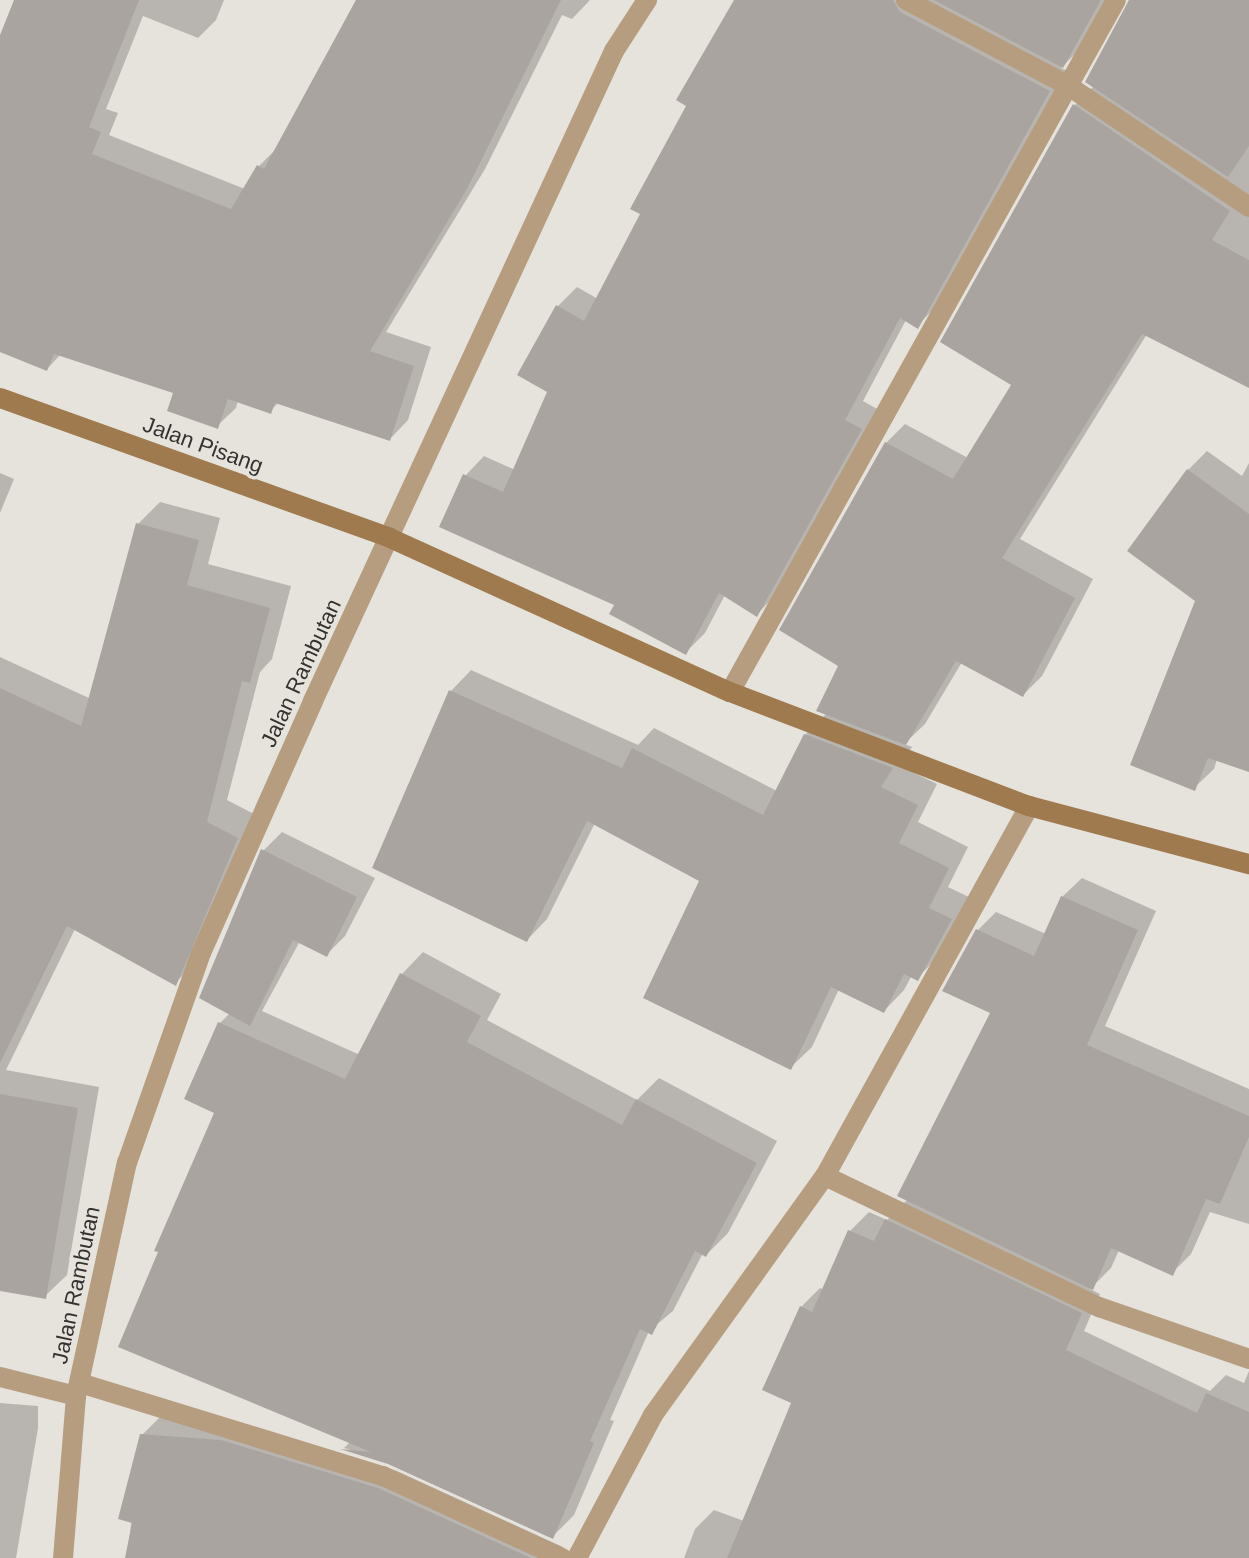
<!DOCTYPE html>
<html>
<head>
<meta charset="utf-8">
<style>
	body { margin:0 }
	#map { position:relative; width:1249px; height:1558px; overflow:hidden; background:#e6e3dc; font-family:Arial,sans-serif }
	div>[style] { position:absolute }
	.shadow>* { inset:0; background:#0003 }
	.building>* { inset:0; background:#aaa4a0 }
	.street>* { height:20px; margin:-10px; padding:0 10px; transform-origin:10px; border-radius:10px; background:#b69d80 }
	.secondary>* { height:20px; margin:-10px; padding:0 10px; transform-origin:10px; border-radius:10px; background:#9f7a4e }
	span { translate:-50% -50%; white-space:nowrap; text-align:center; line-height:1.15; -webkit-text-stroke:7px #e6e3dc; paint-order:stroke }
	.street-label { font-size:22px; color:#343230 }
</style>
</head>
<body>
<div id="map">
	<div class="shadow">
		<i style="clip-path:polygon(27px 0,224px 0,216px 20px,198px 38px,143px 16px,106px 109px,118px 113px,109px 135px,245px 189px,259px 166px,277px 148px,356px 0,590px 0,572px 19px,562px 15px,485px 169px,386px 332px,431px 347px,408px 420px,390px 439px,279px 402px,270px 411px,238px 400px,236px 408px,217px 426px,176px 392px,61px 354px,47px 369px,0 350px,0 41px)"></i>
		<i style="clip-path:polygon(736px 0,1108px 0,1082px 47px,1061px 68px,1068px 71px,936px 307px,917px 326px,906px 320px,863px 401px,879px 410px,776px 595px,757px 614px,725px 595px,705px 633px,686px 652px,616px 604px,465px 476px,484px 456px,515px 470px,549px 391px,558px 306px,577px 287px,598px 299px,642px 213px,689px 105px,679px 100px)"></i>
		<i style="clip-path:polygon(1129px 0,1249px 0,1249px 386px,1147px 334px,1020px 539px,1093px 579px,1042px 676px,1023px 695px,962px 662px,925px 724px,904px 744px,912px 747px,900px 766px,937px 784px,918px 822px,968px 847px,948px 887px,971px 898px,938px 957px,917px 978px,912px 975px,904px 990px,884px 1011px,839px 989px,812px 1047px,791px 1067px,702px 881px,595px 823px,547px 919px,527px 940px,451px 691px,471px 670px,638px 745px,654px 728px,777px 791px,805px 735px,827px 713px,841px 665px,886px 443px,905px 424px,968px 458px,1014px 384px,1074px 106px,1095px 85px)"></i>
		<i style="clip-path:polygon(1207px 451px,1242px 476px,1249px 463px,1249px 770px,1217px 759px,1214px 769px,1194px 788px,1197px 600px,1130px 551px,1188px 470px)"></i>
		<i style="clip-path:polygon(0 473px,14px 479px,0 513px)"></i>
		<i style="clip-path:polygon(160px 502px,220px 518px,208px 564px,291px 586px,272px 659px,260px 672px,227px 800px,258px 816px,197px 962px,175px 983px,75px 929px,6px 1070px,99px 1087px,67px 1275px,45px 1296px,0 1289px,0 657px,91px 699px,138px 524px)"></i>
		<i style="clip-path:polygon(282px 832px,375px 878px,345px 936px,327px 954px,300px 941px,262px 1011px,360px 1055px,402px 974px,423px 952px,501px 994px,487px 1020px,637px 1100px,659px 1078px,777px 1141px,728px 1233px,706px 1255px,703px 1253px,673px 1311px,649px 1331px,610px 1420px,614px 1421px,574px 1515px,552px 1537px,389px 1462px,344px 1448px,351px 1441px,216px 1112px,220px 1023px,230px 1013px,263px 851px)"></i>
		<i style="clip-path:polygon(1082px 878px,1156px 911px,1105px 1026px,1249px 1089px,1249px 1224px,1210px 1212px,1191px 1254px,1172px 1273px,1119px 1250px,1111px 1268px,1090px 1289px,1100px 1294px,1084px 1331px,1210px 1391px,1226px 1375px,1244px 1383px,1249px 1371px,1249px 1558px,684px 1558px,695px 1529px,714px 1510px,744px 1521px,793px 1402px,801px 1307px,820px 1288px,824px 1290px,850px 1231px,869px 1212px,887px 1220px,908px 1199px,993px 1012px,977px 931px,996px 912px,1046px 934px,1062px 897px)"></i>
		<i style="clip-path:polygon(0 1403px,38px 1406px,38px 1428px,16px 1558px,0 1558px)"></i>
		<i style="clip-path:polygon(160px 1417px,240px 1423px,397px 1471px,563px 1547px,560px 1558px,127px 1558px,142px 1435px)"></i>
	</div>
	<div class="building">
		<i style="clip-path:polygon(14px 0,139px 0,89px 127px,101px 132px,92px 154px,231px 209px,257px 165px,264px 169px,356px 0,561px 0,467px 189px,370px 351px,414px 366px,390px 441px,275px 403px,271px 414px,228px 399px,218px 429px,167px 411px,173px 393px,54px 354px,47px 371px,0 352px,0 35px)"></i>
		<i style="clip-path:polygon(734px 0,893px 0,900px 12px,1050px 91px,918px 329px,900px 318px,845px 420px,862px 429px,757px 617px,719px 593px,686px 655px,609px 614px,614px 605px,439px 527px,463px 474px,503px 492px,547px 392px,517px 375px,556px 305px,584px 321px,640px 214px,630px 209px,686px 106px,676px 100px)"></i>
		<i style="clip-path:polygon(934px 0,1101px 0,1063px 68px)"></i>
		<i style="clip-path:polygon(1129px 0,1249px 0,1249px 146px,1228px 177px,1085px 82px)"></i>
		<i style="clip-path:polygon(1073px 104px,1230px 211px,1212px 240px,1249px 260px,1249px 388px,1142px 334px,1002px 558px,1075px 598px,1023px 697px,956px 661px,906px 745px,816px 711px,838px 666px,779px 630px,885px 442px,953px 479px,1011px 385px,940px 342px)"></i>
		<i style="clip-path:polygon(1187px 469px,1249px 514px,1249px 772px,1208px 758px,1195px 791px,1130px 765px,1195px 601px,1127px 551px)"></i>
		<i style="clip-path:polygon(136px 523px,199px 540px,187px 585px,270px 608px,250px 683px,242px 681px,207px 822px,238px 838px,176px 986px,67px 926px,0 1063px,0 688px,81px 726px)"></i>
		<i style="clip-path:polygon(449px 690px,622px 768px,632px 748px,763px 815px,804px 734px,893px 768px,881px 787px,918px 805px,899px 843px,949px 868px,929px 908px,952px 919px,918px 981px,904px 974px,884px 1013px,831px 987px,791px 1070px,643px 998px,699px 881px,587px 821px,527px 942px,372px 868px)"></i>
		<i style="clip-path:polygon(261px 849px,357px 897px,327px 957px,293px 940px,250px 1026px,199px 998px)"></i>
		<i style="clip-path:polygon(1061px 896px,1138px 930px,1087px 1045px,1249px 1116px,1249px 1137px,1220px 1204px,1206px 1199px,1173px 1276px,1111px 1248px,1093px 1290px,897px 1196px,990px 1013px,942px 991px,976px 929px,1034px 956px)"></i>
		<i style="clip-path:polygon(400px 973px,481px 1016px,467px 1042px,622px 1125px,636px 1099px,757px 1163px,706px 1257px,695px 1251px,652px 1335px,640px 1329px,590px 1441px,594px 1443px,553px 1539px,388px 1464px,340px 1449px,371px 1452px,118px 1347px,158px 1252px,154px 1251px,214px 1113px,184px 1099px,218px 1022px,345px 1079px)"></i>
		<i style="clip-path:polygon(0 1094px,78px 1108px,46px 1299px,0 1291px)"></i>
		<i style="clip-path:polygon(885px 1219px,1082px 1313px,1066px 1350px,1197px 1413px,1206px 1393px,1249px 1412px,1249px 1558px,727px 1558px,791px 1403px,762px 1390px,800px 1306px,812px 1312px,848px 1230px,874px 1241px)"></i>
		<i style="clip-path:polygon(140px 1434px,221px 1440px,378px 1488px,531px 1558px,125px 1558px,132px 1523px,118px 1519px)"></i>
	</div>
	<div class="street">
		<i style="left:906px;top:0;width:182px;rotate:27.8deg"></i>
		<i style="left:1067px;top:85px;width:219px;rotate:33.8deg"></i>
		<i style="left:730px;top:692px;width:792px;rotate:-60.85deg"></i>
		<i style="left:825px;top:1176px;width:304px;rotate:25.6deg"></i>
		<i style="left:1099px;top:1307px;width:159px;rotate:19.1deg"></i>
		<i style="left:0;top:1377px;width:78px;rotate:14deg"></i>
		<i style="left:80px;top:1383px;width:317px;rotate:17.1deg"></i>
		<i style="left:383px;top:1476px;width:197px;rotate:24.6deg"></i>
		<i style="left:63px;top:1558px;width:163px;rotate:-85.4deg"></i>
		<i style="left:76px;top:1396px;width:239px;rotate:-77.7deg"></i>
		<i style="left:127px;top:1163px;width:223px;rotate:-70.6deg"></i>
		<i style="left:201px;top:953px;width:276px;rotate:-66deg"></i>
		<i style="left:313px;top:701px;width:716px;rotate:-65.15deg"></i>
		<i style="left:614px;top:51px;width:61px;rotate:-57.1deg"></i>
		<i style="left:577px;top:1558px;width:162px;rotate:-62deg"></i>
		<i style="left:653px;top:1415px;width:294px;rotate:-54.3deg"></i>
		<i style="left:825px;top:1176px;width:423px;rotate:-61.1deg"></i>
	</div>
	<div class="secondary">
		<i style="left:0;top:398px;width:414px;rotate:19.7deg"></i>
		<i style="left:390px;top:538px;width:373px;rotate:24.4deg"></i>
		<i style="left:730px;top:692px;width:320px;rotate:20.9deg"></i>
		<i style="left:1029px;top:806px;width:228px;rotate:14.8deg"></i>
	</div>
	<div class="street-label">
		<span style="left:203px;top:445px;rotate:20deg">Jalan Pisang</span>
		<span style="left:301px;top:673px;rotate:-65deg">Jalan Rambutan</span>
		<span style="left:76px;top:1285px;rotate:-78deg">Jalan Rambutan</span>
	</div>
</div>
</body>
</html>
